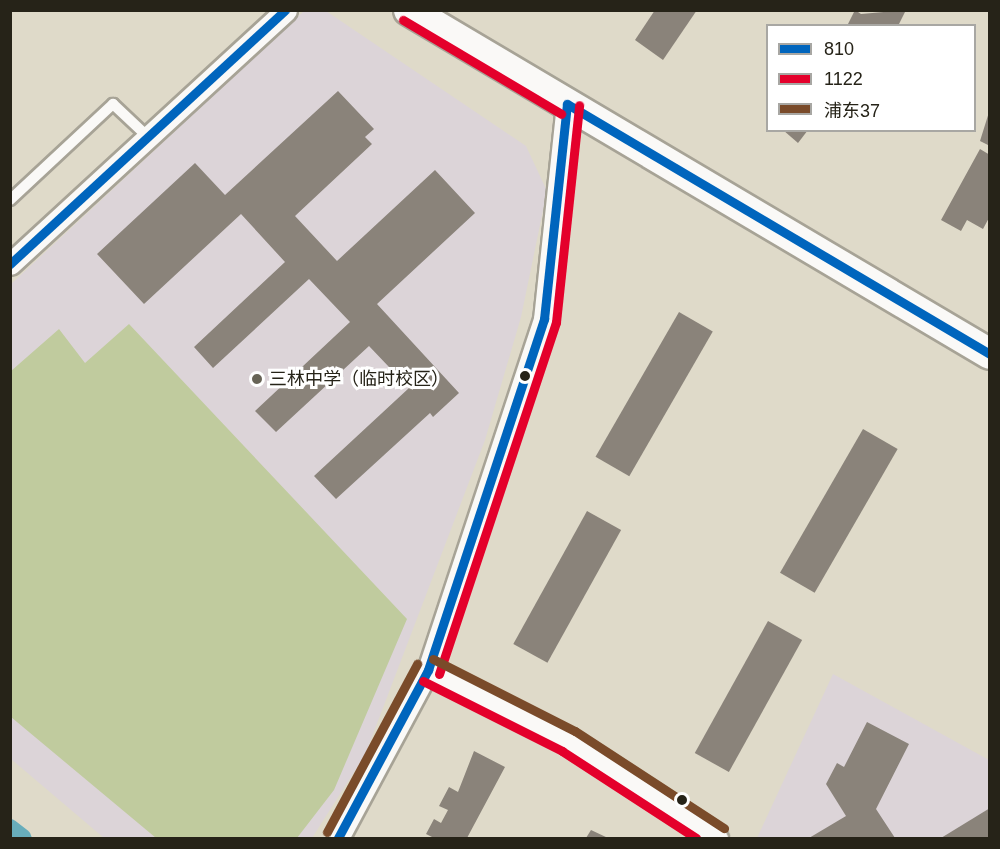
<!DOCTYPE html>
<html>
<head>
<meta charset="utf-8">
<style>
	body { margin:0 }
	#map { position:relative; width:1000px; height:849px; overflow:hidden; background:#dfdac9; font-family:Arial,"Noto Sans SC",sans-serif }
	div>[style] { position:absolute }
	.education>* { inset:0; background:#dcd4d8 }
	.green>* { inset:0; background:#c0cb9e }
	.canal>* { height:18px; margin:-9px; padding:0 9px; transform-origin:9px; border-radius:9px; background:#68adbb }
	.building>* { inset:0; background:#8a837a; transform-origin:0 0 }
	.roads { filter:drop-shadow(2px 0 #a7a396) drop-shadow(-2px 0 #a7a396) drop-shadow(0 2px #a7a396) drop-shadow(0 -2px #a7a396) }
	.lane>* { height:10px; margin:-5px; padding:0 5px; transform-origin:5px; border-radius:5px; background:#faf9f7 }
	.street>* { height:21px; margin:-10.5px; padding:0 10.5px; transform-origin:10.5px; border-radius:10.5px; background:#faf9f7 }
	.secondary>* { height:30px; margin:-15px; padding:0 15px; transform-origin:15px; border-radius:15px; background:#faf9f7 }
	.bus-1>* { height:9px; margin:-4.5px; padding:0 4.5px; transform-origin:4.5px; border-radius:4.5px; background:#0065bd }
	.bus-2>* { height:9px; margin:-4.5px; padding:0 4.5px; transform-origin:4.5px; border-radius:4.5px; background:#e4002b }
	.bus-3>* { height:9px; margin:-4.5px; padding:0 4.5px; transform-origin:4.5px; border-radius:4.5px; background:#7a4b2a }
	.dots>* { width:16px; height:16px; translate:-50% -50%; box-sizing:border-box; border:3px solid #fff; border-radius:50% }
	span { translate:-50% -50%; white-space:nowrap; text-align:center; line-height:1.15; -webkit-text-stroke:6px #fff; paint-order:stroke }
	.poi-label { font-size:18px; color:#262318 }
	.left { translate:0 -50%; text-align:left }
	.frame { position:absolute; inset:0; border:12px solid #262318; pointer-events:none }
	.legend { position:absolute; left:766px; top:24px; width:210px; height:108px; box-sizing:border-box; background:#fff; border:2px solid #a8a7a3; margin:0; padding:8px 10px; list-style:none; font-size:18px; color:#262318 }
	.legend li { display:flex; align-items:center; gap:12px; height:30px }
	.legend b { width:30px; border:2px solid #a8a7a3 }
</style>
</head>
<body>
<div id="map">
	<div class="education">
		<i style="clip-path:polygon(304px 11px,326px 11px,526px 146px,547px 191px,521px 317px,485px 440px,365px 755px,312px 838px,104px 838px,11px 759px,10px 285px)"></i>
		<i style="clip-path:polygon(833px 674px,989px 760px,989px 838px,757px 838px)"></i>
	</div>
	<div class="green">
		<i style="clip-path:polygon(129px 324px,407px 619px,334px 790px,297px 838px,156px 838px,11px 717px,11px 371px,59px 329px,85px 363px)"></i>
	</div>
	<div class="canal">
		<i style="left:10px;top:828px;width:16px;rotate:38deg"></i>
	</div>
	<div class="building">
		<i style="clip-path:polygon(655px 10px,697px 10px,663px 60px,635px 40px)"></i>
		<i style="clip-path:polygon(855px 10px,861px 14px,906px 10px,898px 26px,847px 26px)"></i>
		<i style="clip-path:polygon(338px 91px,374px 129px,365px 137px,372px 144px,295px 216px,337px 261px,435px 170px,475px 213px,377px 304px,459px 393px,433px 417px,430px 413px,336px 499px,314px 476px,409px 388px,369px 346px,276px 432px,255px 411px,350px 322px,309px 279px,213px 368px,194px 347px,285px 262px,241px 214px,144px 304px,97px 254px,195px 163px,225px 195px)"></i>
		<i style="clip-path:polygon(990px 109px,990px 146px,980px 141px)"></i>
		<i style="clip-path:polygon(783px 130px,808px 130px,798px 143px)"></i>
		<i style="clip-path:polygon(980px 149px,990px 155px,990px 216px,983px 229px,967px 220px,961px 231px,941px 220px)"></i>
		<i style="left:679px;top:312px;width:39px;height:167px;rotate:30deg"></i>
		<i style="left:863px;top:429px;width:40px;height:166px;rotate:30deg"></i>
		<i style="left:587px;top:511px;width:39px;height:152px;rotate:29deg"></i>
		<i style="left:768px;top:621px;width:39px;height:151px;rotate:29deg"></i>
		<i style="clip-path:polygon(867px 722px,909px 744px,876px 809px,895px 838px,809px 838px,846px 816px,826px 784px,837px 763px,844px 767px)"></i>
		<i style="clip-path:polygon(474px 751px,505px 767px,467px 838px,434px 838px,426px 834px,434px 819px,441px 823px,448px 810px,439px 806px,449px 787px,458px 792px)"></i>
		<i style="clip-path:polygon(990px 808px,990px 838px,941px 838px)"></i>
		<i style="clip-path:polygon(591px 830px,608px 838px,586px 838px)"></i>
	</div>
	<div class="roads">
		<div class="lane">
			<i style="left:10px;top:200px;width:141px;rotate:-43deg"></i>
			<i style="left:113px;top:104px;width:48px;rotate:43.3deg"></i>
		</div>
		<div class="street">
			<i style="left:10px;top:264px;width:375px;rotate:-42.6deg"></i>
			<i style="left:428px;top:670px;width:157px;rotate:26.9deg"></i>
			<i style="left:568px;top:741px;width:178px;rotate:33.1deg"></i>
			<i style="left:338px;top:838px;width:191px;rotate:-61.8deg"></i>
			<i style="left:428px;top:670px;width:370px;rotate:-71.7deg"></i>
			<i style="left:544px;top:319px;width:216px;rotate:-83.9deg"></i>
		</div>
		<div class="secondary">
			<i style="left:409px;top:10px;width:675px;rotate:30.63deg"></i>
		</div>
	</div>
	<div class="bus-1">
		<i style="left:567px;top:104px;width:491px;rotate:30.6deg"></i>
		<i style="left:10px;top:264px;width:374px;rotate:-42.7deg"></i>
		<i style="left:338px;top:838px;width:191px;rotate:-61.8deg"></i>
		<i style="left:428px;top:670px;width:370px;rotate:-71.7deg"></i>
		<i style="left:544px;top:319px;width:216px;rotate:-83.9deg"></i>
	</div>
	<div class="bus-2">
		<i style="left:403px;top:20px;width:184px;rotate:30.7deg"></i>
		<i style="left:439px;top:674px;width:371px;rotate:-71.6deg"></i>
		<i style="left:556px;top:322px;width:218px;rotate:-83.9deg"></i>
		<i style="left:423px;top:681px;width:156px;rotate:26.7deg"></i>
		<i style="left:562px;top:751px;width:160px;rotate:33deg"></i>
	</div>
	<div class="bus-3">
		<i style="left:433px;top:659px;width:159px;rotate:26.9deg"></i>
		<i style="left:575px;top:731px;width:178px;rotate:33.1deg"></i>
		<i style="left:327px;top:832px;width:191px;rotate:-61.8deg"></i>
	</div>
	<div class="dots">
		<i style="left:525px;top:376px;background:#262318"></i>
		<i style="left:257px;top:379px;background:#676356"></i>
		<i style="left:682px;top:800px;background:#262318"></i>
	</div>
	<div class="poi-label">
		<span class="left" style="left:269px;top:379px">三林中学（临时校区）</span>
	</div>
	<div class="frame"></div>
	<ul class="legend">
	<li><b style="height:8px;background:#0065bd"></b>810</li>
	<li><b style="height:8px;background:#e4002b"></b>1122</li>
	<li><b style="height:8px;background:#7a4b2a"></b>浦东37</li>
	</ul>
</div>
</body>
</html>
